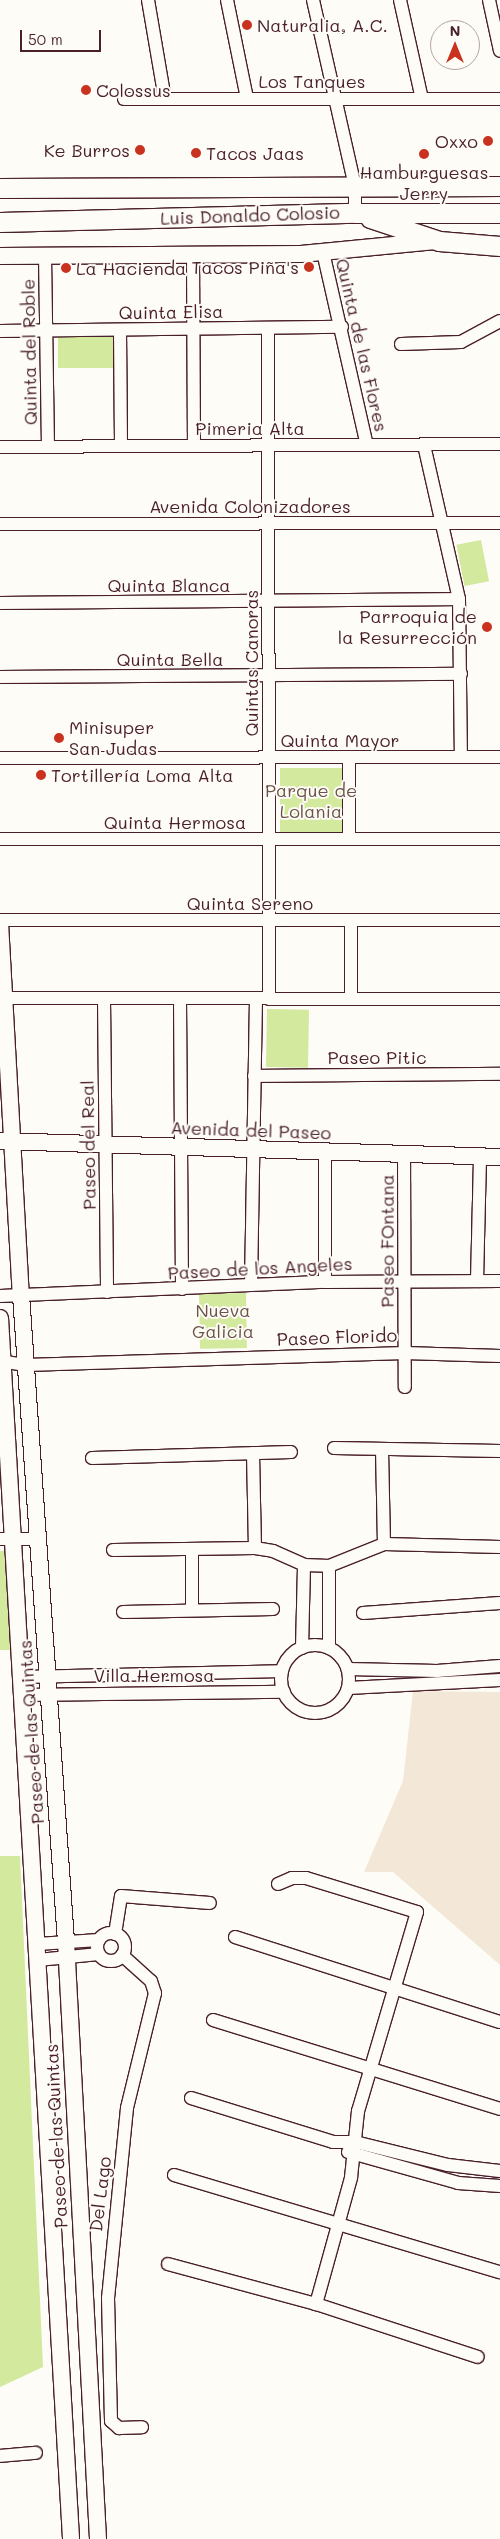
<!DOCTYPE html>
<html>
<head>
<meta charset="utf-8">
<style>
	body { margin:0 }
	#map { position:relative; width:500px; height:2539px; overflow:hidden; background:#fdfcf7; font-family:Mali,sans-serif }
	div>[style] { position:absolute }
	.built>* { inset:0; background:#f3e8d7 }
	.green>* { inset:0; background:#d3e99e; transform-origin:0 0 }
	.roads { filter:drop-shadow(1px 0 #4a1f2b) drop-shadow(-1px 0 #4a1f2b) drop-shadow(0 1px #4a1f2b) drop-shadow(0 -1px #4a1f2b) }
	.street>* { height:12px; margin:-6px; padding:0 6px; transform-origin:6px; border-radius:6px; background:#fdfcf7 }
	.street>.ring { margin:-6px; padding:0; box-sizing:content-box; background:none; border:12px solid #fdfcf7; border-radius:50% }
	.secondary>* { height:16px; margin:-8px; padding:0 8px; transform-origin:8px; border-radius:8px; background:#fdfcf7 }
	.primary>* { height:19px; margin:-9.5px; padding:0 9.5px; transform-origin:9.5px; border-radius:9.5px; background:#fdfcf7 }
	.dots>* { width:14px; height:14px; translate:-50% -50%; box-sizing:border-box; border:2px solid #fdfcf7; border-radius:50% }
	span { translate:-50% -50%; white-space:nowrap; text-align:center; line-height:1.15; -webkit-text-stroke:4px #fdfcf7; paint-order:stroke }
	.poi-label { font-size:18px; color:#4a1f2b }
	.left { translate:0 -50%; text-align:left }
	.right { translate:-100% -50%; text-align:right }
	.street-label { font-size:18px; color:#4a1f2b }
	.park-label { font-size:18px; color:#6c5248 }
	.north { position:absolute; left:430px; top:20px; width:50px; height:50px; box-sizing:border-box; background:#fdfcf7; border:1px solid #b5a4a5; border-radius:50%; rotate:0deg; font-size:14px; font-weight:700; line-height:20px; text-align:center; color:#4a1f2b }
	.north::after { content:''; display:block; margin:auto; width:18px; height:22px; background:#c8321e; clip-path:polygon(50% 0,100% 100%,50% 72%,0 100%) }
	.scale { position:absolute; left:20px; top:30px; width:81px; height:22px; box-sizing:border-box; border:2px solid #4a1f2b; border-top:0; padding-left:6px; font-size:15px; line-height:18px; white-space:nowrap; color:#4a1f2b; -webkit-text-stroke:4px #fdfcf7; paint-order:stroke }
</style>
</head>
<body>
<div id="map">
	<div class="built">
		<i style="clip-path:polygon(413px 1691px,500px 1692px,500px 1965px,393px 1872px,364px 1872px,403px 1781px)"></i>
	</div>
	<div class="green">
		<i style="left:58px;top:337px;width:55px;height:31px"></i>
		<i style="left:481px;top:540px;width:42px;height:25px;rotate:79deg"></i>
		<i style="left:280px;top:768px;width:63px;height:67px"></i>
		<i style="left:267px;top:1009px;width:42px;height:58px;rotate:1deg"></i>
		<i style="left:246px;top:1293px;width:55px;height:47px;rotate:89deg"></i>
		<i style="clip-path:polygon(0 1551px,6px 1551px,11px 1650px,0 1650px)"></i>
		<i style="clip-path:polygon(0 1856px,20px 1856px,43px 2367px,0 2387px)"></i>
	</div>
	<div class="roads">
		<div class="street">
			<i style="left:148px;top:0;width:100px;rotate:80.3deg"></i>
			<i style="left:227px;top:0;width:100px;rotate:78.5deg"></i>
			<i style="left:313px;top:0;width:191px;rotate:77.3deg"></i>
			<i style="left:355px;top:186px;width:27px;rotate:90deg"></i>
			<i style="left:400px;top:0;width:101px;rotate:77.5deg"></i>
			<i style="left:489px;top:0;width:52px;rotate:77.8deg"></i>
			<i style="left:124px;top:99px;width:376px"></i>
			<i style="left:323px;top:252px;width:198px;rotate:77.2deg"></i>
			<i style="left:45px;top:256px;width:190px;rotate:89.1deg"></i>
			<i style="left:193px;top:256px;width:190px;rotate:89.7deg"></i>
			<i style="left:268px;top:328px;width:671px;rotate:89.91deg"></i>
			<i style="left:120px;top:330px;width:116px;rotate:89.5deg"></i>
			<i style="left:0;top:331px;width:342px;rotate:-0.7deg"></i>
			<i style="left:401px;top:344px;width:60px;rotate:-1.9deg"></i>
			<i style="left:461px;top:342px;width:44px;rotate:-28.3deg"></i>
			<i style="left:424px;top:445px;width:158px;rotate:77.2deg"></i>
			<i style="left:459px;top:599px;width:158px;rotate:89.3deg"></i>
			<i style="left:0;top:447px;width:500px;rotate:-0.34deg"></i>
			<i style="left:0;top:524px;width:500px;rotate:-0.11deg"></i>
			<i style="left:0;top:603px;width:459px;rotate:-0.5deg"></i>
			<i style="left:0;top:677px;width:461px;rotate:-0.4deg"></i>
			<i style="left:349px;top:757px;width:82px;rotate:90deg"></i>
			<i style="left:0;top:758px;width:500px;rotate:-0.11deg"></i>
			<i style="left:0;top:839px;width:500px"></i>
			<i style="left:0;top:920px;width:500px"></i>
			<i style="left:351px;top:920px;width:79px;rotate:90deg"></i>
			<i style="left:0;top:998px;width:500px;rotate:0.11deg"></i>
			<i style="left:104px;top:999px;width:293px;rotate:89.4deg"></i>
			<i style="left:180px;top:999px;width:290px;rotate:89.6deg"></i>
			<i style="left:254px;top:1076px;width:246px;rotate:-0.5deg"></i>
			<i style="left:404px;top:1154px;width:233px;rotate:89.8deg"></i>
			<i style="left:477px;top:1281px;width:125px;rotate:-88.6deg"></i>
			<i style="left:325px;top:1282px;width:130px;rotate:-90deg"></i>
			<i style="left:251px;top:1285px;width:286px;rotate:-89deg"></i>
			<i style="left:0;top:1296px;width:325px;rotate:-2.5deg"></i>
			<i style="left:325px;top:1282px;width:175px;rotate:-0.3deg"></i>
			<i style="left:0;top:1361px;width:26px;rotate:9deg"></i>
			<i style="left:26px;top:1365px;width:379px;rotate:-1.8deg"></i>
			<i style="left:405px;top:1353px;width:95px;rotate:1.8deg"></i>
			<i style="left:334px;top:1448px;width:166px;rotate:1deg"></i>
			<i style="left:382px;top:1449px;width:95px;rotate:88.8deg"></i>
			<i style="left:253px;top:1453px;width:95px;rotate:88.8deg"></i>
			<i style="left:92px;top:1458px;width:199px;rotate:-1.7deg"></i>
			<i style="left:0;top:1539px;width:37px"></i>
			<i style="left:192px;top:1549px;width:61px;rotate:90deg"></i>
			<i style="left:113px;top:1550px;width:142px;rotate:-0.8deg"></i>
			<i style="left:255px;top:1548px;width:18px;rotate:9deg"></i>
			<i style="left:273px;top:1551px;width:34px;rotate:24deg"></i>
			<i style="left:304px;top:1565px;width:25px;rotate:2deg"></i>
			<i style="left:329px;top:1566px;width:59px;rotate:-21.8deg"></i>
			<i style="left:384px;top:1544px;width:116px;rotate:1.5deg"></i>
			<i style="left:123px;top:1612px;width:150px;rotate:-1.1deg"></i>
			<i style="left:363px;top:1613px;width:137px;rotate:-4.2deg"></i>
			<i class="ring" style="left:281px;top:1645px;width:56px;height:56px"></i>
			<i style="left:302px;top:1648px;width:83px;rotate:-88.6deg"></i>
			<i style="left:329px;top:1648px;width:82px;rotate:-90deg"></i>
			<i style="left:348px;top:1669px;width:89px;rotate:1.3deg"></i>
			<i style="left:437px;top:1671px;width:63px;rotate:-4.5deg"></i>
			<i style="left:23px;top:1677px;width:259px;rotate:-1.3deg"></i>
			<i style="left:348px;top:1688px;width:152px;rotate:-3deg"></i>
			<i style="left:24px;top:1695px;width:260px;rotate:-0.7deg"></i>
			<i style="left:278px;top:1884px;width:15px;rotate:-23deg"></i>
			<i style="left:292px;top:1878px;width:14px"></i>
			<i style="left:306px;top:1878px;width:116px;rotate:17deg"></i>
			<i style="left:417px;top:1912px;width:208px;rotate:106.5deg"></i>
			<i style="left:358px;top:2111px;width:67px;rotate:96deg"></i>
			<i style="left:351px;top:2178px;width:131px;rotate:105.5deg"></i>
			<i class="ring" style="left:97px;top:1933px;width:16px;height:16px"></i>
			<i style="left:115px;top:1934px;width:38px;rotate:-81deg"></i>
			<i style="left:121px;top:1896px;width:89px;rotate:4.5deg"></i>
			<i style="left:235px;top:1937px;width:278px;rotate:17.8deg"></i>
			<i style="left:37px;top:1944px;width:62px;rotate:-3.7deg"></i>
			<i style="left:122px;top:1955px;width:39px;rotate:42deg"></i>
			<i style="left:151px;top:1981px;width:13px;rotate:72deg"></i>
			<i style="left:155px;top:1993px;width:118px;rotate:103.7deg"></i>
			<i style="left:127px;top:2108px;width:191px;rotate:95.7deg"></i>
			<i style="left:108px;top:2298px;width:123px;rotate:88.6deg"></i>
			<i style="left:111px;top:2421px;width:11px;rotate:41deg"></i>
			<i style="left:119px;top:2428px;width:23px;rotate:-2deg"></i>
			<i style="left:38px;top:1960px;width:61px;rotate:-5.6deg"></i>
			<i style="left:213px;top:2020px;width:300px;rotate:17.2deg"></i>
			<i style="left:191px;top:2098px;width:149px;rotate:17.2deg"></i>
			<i style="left:333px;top:2142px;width:22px"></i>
			<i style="left:355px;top:2142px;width:96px;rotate:13.9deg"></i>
			<i style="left:448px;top:2165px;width:52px;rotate:6.6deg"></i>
			<i style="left:348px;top:2152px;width:114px;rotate:15.7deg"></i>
			<i style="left:458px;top:2183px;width:42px;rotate:4.1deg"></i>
			<i style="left:174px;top:2175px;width:340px;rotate:16.6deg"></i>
			<i style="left:168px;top:2264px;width:153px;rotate:15.1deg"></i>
			<i style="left:316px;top:2304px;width:170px;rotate:18.1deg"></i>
			<i style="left:0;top:2456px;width:36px;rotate:-5deg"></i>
		</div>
		<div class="secondary">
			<i style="left:0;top:256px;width:301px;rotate:-0.4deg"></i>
			<i style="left:301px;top:254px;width:135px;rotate:-5.5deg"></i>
			<i style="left:0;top:923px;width:373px;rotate:86.8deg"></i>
			<i style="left:21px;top:1295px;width:649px;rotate:86.02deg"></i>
			<i style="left:66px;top:1942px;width:598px;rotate:86.93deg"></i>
			<i style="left:0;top:1141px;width:500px;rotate:1.83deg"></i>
			<i style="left:0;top:1318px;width:1223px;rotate:86.67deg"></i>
		</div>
		<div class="primary">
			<i style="left:0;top:188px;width:500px;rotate:-0.23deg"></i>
			<i style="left:370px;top:218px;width:73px;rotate:18.4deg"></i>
			<i style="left:439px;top:241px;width:61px;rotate:4.7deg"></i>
			<i style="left:0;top:222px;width:355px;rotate:-1.5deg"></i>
			<i style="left:355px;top:213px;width:145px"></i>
		</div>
	</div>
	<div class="dots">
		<i style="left:247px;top:25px;background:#c8321e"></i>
		<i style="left:86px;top:90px;background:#c8321e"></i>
		<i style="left:488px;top:141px;background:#c8321e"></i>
		<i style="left:140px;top:150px;background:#c8321e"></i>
		<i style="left:196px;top:153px;background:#c8321e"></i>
		<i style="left:424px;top:154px;background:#c8321e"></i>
		<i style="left:309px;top:267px;background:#c8321e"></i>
		<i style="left:66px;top:268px;background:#c8321e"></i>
		<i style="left:487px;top:627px;background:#c8321e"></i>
		<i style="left:59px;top:738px;background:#c8321e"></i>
		<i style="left:41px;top:775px;background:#c8321e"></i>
	</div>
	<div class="poi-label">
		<span class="left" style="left:257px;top:25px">Naturalia, A.C.</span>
		<span class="left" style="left:96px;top:90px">Colossus</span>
		<span class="right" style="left:478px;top:141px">Oxxo</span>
		<span class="right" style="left:130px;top:150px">Ke Burros</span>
		<span class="left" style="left:206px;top:153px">Tacos Jaas</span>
		<span style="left:424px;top:183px">Hamburguesas<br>Jerry</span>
		<span class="right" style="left:299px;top:267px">Tacos Piña's</span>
		<span class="left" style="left:76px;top:268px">La Hacienda</span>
		<span class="right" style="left:477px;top:627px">Parroquia de<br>la Resurrección</span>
		<span class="left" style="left:69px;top:738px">Minisuper<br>San Judas</span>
		<span class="left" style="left:51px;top:775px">Tortillería Loma Alta</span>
	</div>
	<div class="street-label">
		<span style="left:312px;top:81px">Los Tanques</span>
		<span style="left:250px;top:215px;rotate:-2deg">Luis Donaldo Colosio</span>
		<span style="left:171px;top:312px;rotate:-1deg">Quinta Elisa</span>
		<span style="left:362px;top:345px;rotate:77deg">Quinta de las Flores</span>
		<span style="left:29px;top:352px;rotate:-91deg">Quinta del Roble</span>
		<span style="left:250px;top:428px">Pimeria Alta</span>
		<span style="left:250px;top:506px">Avenida Colonizadores</span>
		<span style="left:169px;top:585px">Quinta Blanca</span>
		<span style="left:170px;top:659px">Quinta Bella</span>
		<span style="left:251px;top:663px;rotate:-90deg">Quintas Canoras</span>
		<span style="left:340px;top:740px">Quinta Mayor</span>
		<span style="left:175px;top:822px">Quinta Hermosa</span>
		<span style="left:250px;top:903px">Quinta Sereno</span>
		<span style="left:377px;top:1057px">Paseo Pitic</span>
		<span style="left:251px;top:1130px;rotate:2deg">Avenida del Paseo</span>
		<span style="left:88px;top:1145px;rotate:-91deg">Paseo del Real</span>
		<span style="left:387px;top:1241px;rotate:-90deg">Paseo FOntana</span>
		<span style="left:260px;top:1268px;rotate:-3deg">Paseo de los Angeles</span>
		<span style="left:337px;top:1337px;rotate:-2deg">Paseo Florido</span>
		<span style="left:154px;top:1675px">Villa Hermosa</span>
		<span style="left:31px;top:1732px;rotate:-94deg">Paseo de las Quintas</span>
		<span style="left:56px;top:2136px;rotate:-93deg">Paseo de las Quintas</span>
		<span style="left:100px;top:2194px;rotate:-83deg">Del Lago</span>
	</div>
	<div class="park-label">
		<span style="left:311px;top:801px">Parque de<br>Lolania</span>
		<span style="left:223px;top:1321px">Nueva<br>Galicia</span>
	</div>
	<div class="north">N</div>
	<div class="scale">50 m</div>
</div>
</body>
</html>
